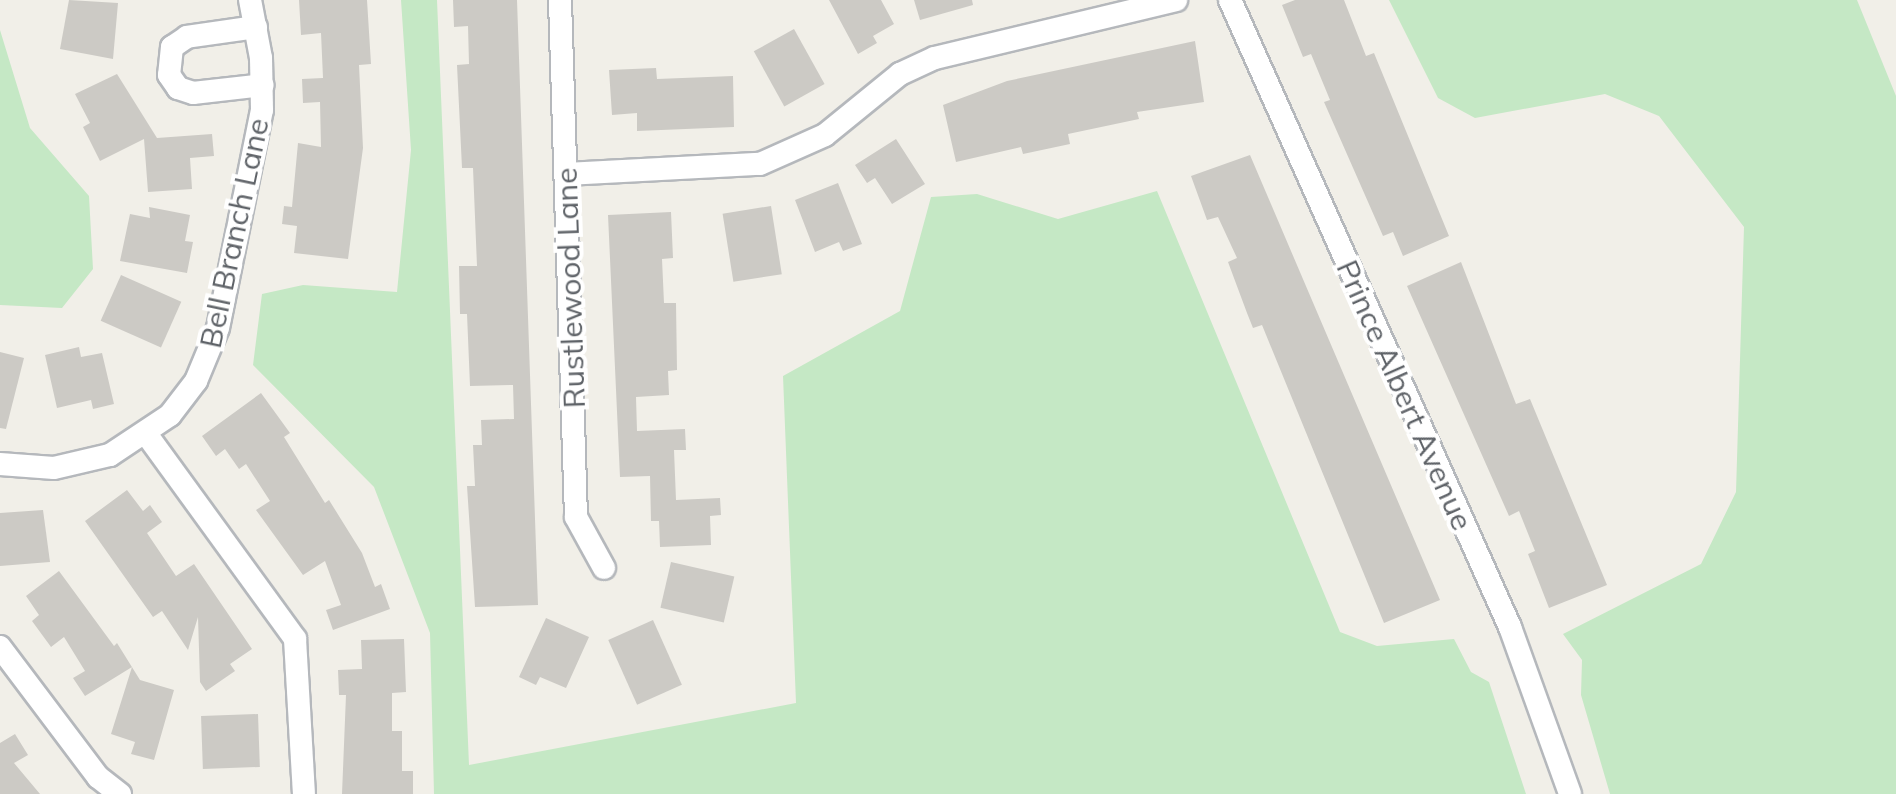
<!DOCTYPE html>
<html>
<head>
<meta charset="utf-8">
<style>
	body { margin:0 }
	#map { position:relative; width:1896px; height:794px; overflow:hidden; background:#f1efe8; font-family:Mulish,sans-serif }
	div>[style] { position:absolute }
	.green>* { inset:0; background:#c5e8c5 }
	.building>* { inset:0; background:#cccac5; transform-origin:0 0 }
	.roads { filter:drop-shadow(2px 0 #b5b8bc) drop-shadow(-2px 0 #b5b8bc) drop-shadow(0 2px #b5b8bc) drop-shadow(0 -2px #b5b8bc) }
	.minor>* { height:22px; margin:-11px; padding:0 11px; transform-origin:11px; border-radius:11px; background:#fff }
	span { translate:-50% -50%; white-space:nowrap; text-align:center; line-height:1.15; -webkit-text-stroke:8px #fff; paint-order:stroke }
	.street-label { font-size:30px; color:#5f6368 }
</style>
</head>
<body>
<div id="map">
	<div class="green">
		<i style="clip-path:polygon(401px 0,437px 0,469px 765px,796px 703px,783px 376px,900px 311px,931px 197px,977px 194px,1058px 219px,1157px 191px,1340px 632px,1377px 646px,1454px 639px,1471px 672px,1489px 682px,1526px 794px,434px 794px,430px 633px,374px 487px,253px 365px,262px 294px,303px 285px,397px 292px,411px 150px)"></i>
		<i style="clip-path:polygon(1389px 0,1857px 0,1896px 96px,1896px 794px,1610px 794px,1581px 695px,1582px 660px,1563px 634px,1701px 564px,1736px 492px,1744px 227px,1659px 116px,1605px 94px,1475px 118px,1438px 98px)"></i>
		<i style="clip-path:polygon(0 30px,30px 128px,89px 196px,93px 269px,62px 308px,0 305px)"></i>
	</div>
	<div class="building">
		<i style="clip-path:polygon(69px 0,118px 3px,113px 59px,60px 49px)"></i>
		<i style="clip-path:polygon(299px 0,367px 0,371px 64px,359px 65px,363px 148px,348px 259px,294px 253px,297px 226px,282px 224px,284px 206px,292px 207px,298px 143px,321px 147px,320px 102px,303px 103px,302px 79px,323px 78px,321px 33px,301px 35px)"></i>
		<i style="clip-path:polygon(453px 0,517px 0,538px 605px,475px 607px,467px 486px,475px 486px,473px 445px,482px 445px,481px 420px,514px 419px,513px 385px,470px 386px,467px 314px,460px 314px,459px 266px,477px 266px,473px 168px,462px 168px,457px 65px,469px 64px,468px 26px,454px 27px)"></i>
		<i style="clip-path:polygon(829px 0,881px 0,894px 24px,873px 36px,877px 43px,858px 54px)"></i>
		<i style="clip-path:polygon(914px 0,972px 0,973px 5px,920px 20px)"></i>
		<i style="clip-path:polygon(1295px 0,1344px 0,1366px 56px,1374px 53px,1449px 236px,1403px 256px,1393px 232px,1383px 236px,1324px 102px,1330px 100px,1311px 54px,1303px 57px,1282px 5px)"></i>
		<i style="left:794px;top:29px;width:63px;height:46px;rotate:61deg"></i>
		<i style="clip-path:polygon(1195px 41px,1204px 102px,1137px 112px,1139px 119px,1068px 134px,1070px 144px,1023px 154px,1021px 147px,956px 162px,943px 105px,1007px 81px)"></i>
		<i style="clip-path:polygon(656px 68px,657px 79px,733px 76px,734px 127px,637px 131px,637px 113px,612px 115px,609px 70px)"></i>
		<i style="clip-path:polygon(117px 74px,157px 138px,212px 134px,214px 156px,190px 158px,192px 189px,148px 192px,144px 139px,100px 161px,83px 127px,90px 123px,75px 94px)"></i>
		<i style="clip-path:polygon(896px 139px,925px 184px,892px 204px,875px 178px,867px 183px,855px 165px)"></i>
		<i style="clip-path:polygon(1250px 155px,1440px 600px,1384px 623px,1262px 325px,1253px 328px,1247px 313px,1228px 262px,1237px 258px,1218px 217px,1207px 220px,1191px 176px)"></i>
		<i style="clip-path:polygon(838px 183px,862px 244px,843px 251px,839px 242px,815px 252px,795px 200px)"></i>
		<i style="left:771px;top:206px;width:69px;height:49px;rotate:81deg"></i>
		<i style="clip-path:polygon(149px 207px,190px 215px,185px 241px,193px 242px,187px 273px,120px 261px,130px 214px,150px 218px)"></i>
		<i style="clip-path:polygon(671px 212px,673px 258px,662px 259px,664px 303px,676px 303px,677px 370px,668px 371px,669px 395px,636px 397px,637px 431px,685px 429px,686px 450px,674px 450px,676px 500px,720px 498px,721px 515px,710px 516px,711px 545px,660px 547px,659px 521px,651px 521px,650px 476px,620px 477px,608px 215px)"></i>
		<i style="clip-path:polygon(1461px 262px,1516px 404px,1530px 399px,1607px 585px,1549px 608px,1528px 554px,1535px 551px,1519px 511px,1509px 516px,1407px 286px)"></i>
		<i style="left:121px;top:275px;width:66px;height:50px;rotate:24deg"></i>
		<i style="clip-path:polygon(79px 347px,81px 357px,102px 353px,114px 404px,93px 409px,91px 400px,57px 408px,45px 355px)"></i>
		<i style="clip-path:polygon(0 352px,24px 358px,6px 429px,0 428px)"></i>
		<i style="clip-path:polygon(261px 393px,290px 433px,284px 437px,325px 503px,329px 500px,362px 553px,375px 587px,381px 584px,390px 609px,333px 630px,326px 610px,341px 605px,325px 561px,303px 575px,256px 510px,270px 501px,246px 464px,239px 469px,225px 449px,216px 456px,202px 436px)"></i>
		<i style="clip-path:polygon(127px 490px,143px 511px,150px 505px,162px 522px,147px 533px,176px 576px,194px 564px,252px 649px,230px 664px,235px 671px,206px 691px,200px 682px,198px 617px,188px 650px,162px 611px,153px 617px,85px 521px)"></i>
		<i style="clip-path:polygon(43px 510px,50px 562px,0 566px,0 513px)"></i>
		<i style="left:671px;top:562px;width:65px;height:47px;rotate:13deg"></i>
		<i style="clip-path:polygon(59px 571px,114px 646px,117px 643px,140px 680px,174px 690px,154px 760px,131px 754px,135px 742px,111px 734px,132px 667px,85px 696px,73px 678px,85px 671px,64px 637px,51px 647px,32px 621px,39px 615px,26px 596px)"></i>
		<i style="clip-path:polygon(546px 618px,589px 637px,566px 688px,540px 677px,536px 685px,519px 677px)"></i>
		<i style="left:653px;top:620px;width:71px;height:49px;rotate:66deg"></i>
		<i style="clip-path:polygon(404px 639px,406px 692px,392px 693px,392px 731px,402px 731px,402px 771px,413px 771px,413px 794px,342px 794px,346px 695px,339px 695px,338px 670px,362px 669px,361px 640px)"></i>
		<i style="left:258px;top:714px;width:53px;height:57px;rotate:88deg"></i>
		<i style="clip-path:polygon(15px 734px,28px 755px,14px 763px,40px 794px,0 794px,0 743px)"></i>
	</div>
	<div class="roads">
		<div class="minor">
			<i style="left:560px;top:0;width:517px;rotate:88.23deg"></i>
			<i style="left:576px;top:517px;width:58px;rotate:61.2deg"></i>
			<i style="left:1230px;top:0;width:687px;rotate:65.94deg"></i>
			<i style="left:1510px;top:627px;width:177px;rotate:70.2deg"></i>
			<i style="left:256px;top:27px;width:70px;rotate:171.8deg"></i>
			<i style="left:187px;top:37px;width:18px;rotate:146deg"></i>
			<i style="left:172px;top:47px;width:28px;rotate:96deg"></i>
			<i style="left:169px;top:75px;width:16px;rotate:55deg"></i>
			<i style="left:178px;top:88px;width:16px;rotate:18deg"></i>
			<i style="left:193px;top:93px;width:70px;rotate:-6.5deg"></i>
			<i style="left:566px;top:174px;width:194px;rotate:-3deg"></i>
			<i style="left:760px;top:164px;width:71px;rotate:-24deg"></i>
			<i style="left:825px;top:135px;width:97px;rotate:-39.1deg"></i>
			<i style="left:900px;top:74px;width:38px;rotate:-25deg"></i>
			<i style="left:935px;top:58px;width:248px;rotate:-13.5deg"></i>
			<i style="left:147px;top:435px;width:252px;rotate:54deg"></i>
			<i style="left:295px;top:639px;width:155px;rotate:86.7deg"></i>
			<i style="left:0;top:464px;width:54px;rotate:4.2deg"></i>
			<i style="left:54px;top:468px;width:57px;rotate:-13.1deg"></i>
			<i style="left:110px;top:455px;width:72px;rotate:-33.7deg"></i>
			<i style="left:170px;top:415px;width:43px;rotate:-52.6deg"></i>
			<i style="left:196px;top:381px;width:57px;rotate:-67.5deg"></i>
			<i style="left:218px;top:328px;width:222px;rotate:-78.6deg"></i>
			<i style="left:262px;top:110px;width:52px;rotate:-91.1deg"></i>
			<i style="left:261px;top:58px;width:59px;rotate:-100.7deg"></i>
			<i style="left:0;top:647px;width:163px;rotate:53deg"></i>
			<i style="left:98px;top:777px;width:28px;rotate:38deg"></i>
		</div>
	</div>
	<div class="street-label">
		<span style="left:234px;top:233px;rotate:-78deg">Bell Branch Lane</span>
		<span style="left:570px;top:288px;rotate:-92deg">Rustlewood Lane</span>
		<span style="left:1405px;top:395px;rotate:66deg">Prince Albert Avenue</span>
	</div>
</div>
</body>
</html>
